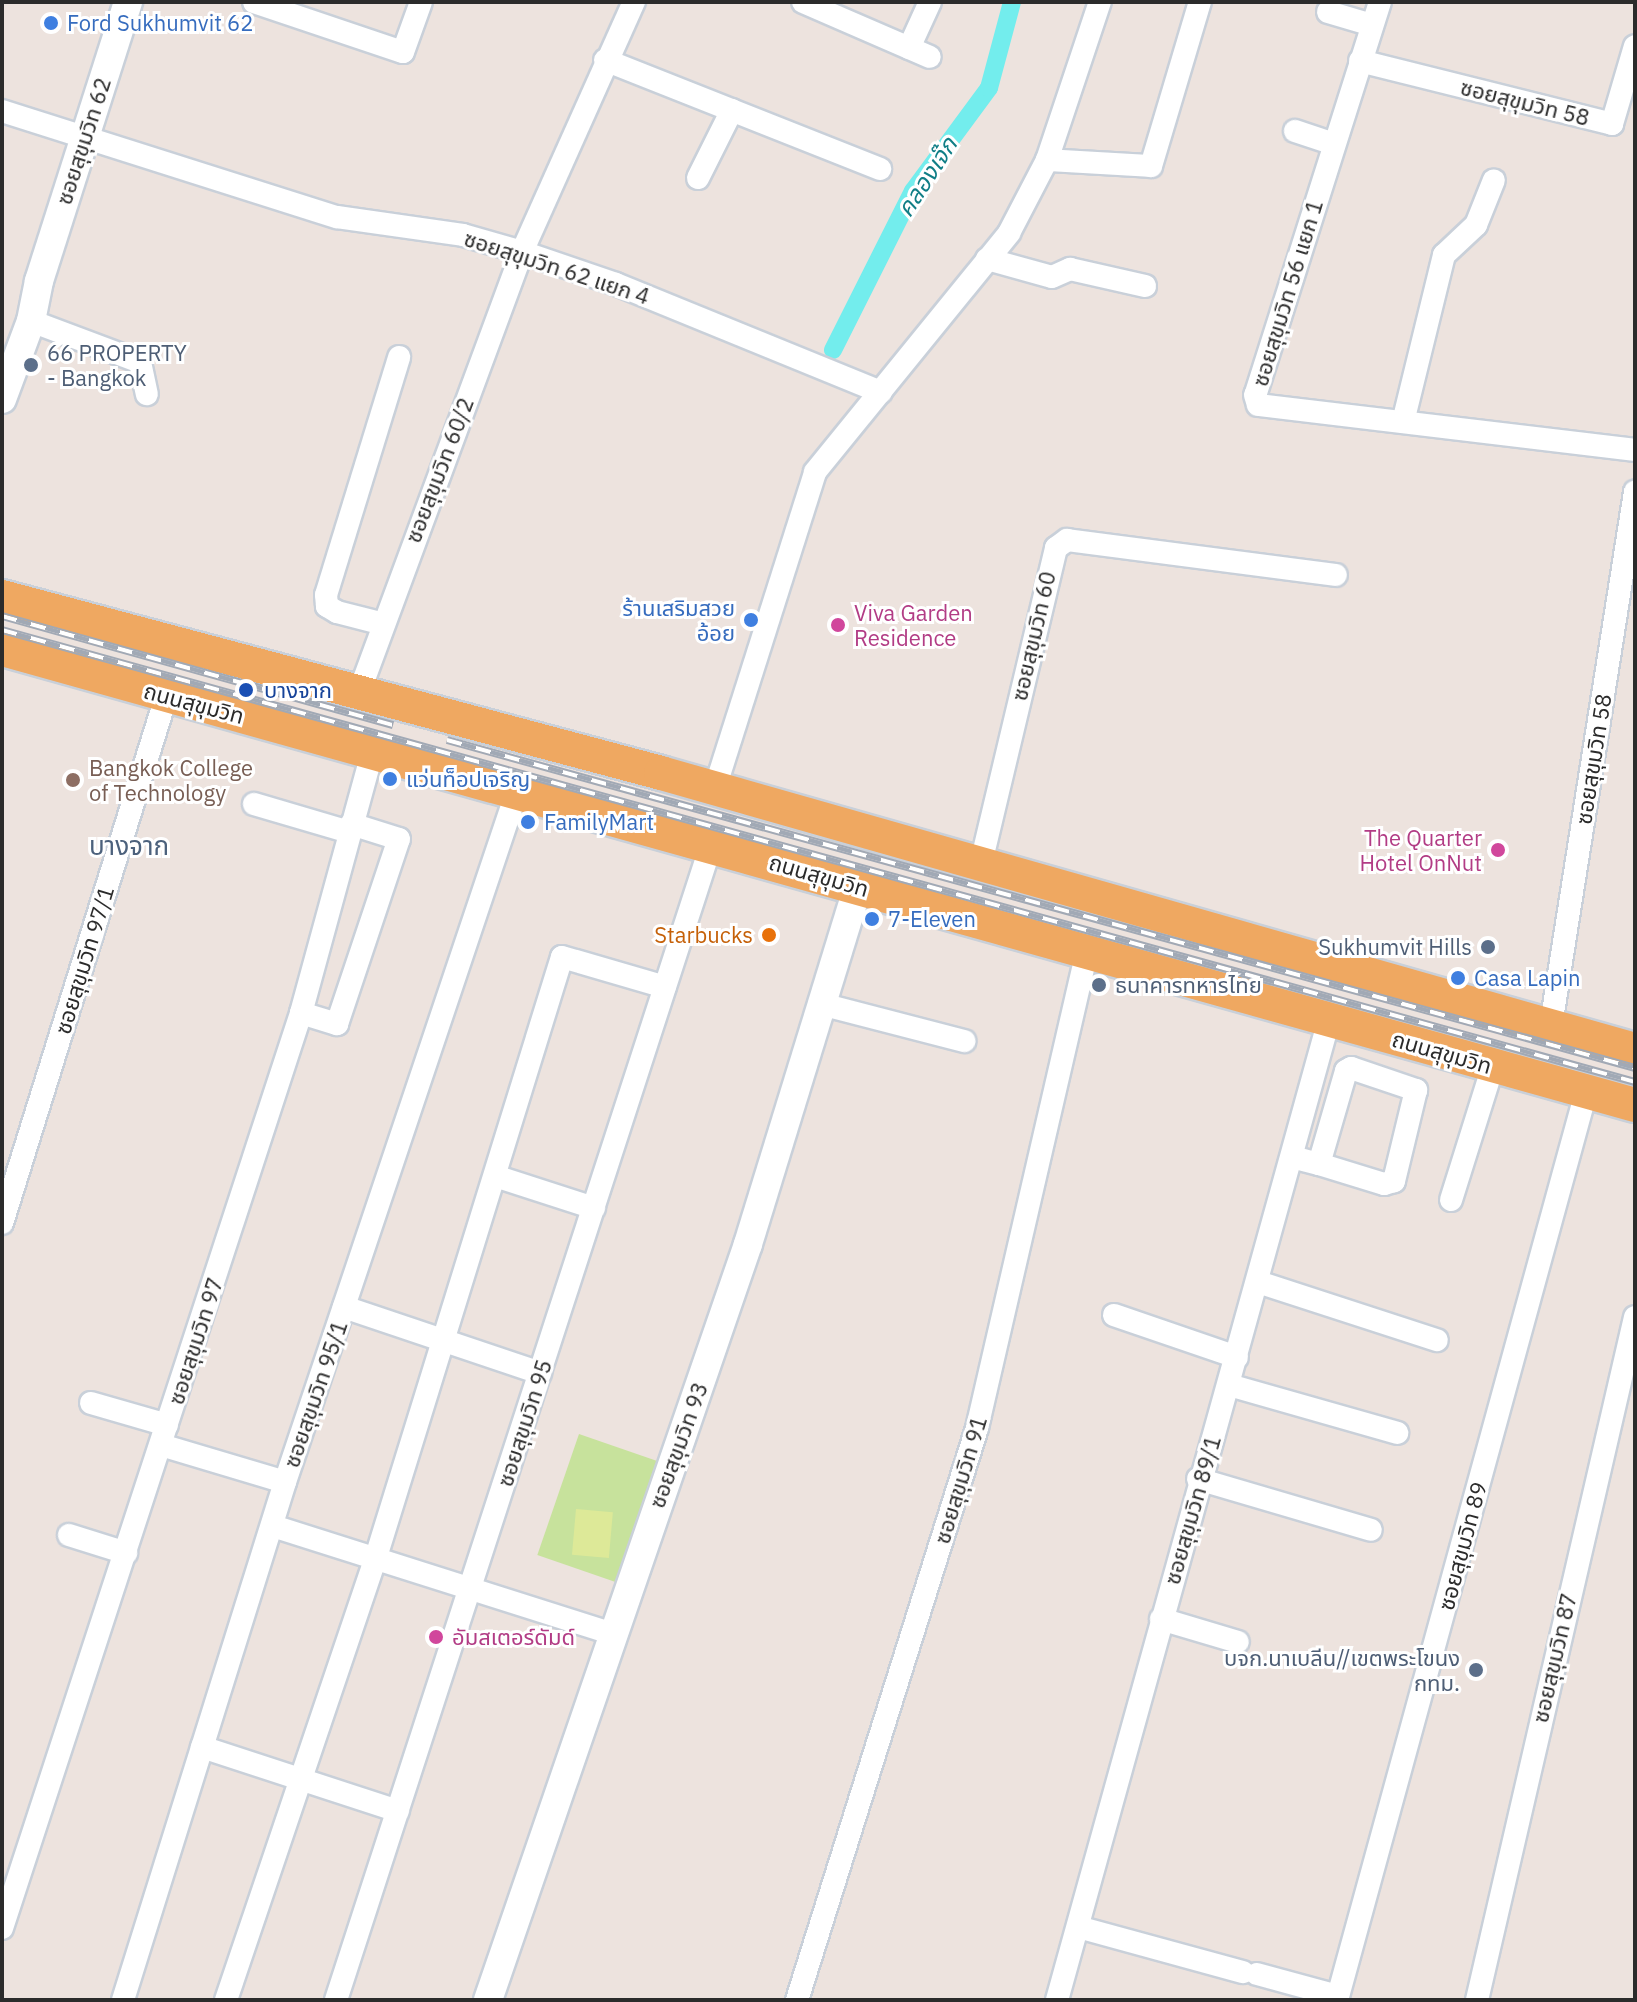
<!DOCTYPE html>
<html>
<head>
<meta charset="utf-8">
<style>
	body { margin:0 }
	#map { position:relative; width:1637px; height:2002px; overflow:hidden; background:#ede3de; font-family:"IBM Plex Sans","Noto Sans Thai",sans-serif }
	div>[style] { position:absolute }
	.green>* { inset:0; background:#c7e29c; transform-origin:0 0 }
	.pitch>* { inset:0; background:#dde998; transform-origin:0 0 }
	.canal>* { height:18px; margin:-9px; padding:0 9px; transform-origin:9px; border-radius:9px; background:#73eded }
	.roads { filter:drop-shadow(2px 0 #c9d0d9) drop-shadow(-2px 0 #c9d0d9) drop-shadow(0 2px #c9d0d9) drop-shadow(0 -2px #c9d0d9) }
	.minor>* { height:22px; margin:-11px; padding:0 11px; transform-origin:11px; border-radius:11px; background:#fff }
	.tertiary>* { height:28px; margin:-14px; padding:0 14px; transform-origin:14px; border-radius:14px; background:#fff }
	.primary>* { height:34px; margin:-17px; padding:0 17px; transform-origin:17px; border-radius:17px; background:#efa861 }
	.rail>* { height:8px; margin-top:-4px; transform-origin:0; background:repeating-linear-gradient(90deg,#fff 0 15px,#a1a9b5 0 30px); box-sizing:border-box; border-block:2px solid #a1a9b5 }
	.dots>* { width:22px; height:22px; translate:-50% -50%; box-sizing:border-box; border:4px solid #fff; border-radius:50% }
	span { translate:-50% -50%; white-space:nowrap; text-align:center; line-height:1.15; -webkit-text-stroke:6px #fff; paint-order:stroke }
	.shop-label { font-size:22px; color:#366cbe }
	.left { translate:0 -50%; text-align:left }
	.right { translate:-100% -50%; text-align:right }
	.street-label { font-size:22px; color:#2b2b2b }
	.service-label { font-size:22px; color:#4e5e75 }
	.hotel-label { font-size:22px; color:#b23c85 }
	.transit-label { font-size:22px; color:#164399 }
	.education-label { font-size:22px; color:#785e54 }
	.food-label { font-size:22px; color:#c56008 }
	.water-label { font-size:24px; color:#107e86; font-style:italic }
	.quarter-label { font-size:26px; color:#4c617c }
	.frame { position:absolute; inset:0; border:4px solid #2b2b2b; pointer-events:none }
</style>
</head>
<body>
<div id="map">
	<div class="green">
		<i style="left:579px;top:1434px;width:88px;height:128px;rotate:19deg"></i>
	</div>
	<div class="pitch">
		<i style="left:576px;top:1509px;width:37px;height:46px;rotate:5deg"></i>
	</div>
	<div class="canal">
		<i style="left:833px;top:350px;width:178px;rotate:-63.3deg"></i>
		<i style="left:913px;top:191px;width:128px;rotate:-53.6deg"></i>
		<i style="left:989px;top:88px;width:89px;rotate:-75deg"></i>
	</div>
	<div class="roads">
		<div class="minor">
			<i style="left:254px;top:2px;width:157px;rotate:18.6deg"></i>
			<i style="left:403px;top:52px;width:53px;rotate:-70.2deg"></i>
			<i style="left:803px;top:2px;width:138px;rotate:23.4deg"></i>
			<i style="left:1380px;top:2px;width:412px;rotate:107.6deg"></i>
			<i style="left:1255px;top:395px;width:10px;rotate:73deg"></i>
			<i style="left:1258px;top:405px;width:380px;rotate:6.8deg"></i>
			<i style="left:1328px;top:12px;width:46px;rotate:16.5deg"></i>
			<i style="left:909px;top:48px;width:51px;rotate:-65.5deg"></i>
			<i style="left:605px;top:60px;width:296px;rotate:21.6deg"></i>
			<i style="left:1360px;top:61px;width:260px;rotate:14deg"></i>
			<i style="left:1612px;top:124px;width:81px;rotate:-73.6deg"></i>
			<i style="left:2px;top:111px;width:351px;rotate:17.6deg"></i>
			<i style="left:337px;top:217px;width:127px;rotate:8.1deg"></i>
			<i style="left:463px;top:235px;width:61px;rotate:16.1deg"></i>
			<i style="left:522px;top:252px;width:99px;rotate:18.8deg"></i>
			<i style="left:616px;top:284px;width:286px;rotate:22.2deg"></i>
			<i style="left:1295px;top:131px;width:41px;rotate:18.4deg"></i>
			<i style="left:1047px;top:160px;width:104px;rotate:3.3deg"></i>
			<i style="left:1151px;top:166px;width:171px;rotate:-73.4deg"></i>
			<i style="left:698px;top:178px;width:76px;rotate:-63.4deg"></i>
			<i style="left:987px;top:259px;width:67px;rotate:15.5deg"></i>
			<i style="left:1052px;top:277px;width:20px;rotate:-24deg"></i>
			<i style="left:1070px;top:269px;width:77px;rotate:12.8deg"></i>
			<i style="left:31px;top:321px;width:116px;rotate:20.6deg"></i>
			<i style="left:140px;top:362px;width:33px;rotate:78deg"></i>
			<i style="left:1403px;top:422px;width:172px;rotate:-76.2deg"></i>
			<i style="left:1444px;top:255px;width:44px;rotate:-43.2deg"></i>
			<i style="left:1476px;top:225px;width:48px;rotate:-68.2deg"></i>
			<i style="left:380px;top:623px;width:44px;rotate:-165.7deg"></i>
			<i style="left:337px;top:612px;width:12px;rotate:-149deg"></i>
			<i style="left:327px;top:606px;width:11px;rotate:-95deg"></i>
			<i style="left:326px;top:595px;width:249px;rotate:-72.9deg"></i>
			<i style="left:360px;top:690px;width:467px;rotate:-69.7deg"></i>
			<i style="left:522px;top:252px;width:274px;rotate:-65.9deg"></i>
			<i style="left:715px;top:788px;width:331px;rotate:-72.4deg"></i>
			<i style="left:815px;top:472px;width:308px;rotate:-50.9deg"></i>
			<i style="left:1009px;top:233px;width:82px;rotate:-62.5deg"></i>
			<i style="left:1047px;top:160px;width:167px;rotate:-71.5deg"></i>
			<i style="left:254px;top:804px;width:99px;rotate:16.4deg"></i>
			<i style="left:981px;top:863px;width:324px;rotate:-76.6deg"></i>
			<i style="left:1056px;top:548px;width:14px;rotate:-36deg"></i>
			<i style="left:1067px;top:540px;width:271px;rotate:7.4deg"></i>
			<i style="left:825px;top:1005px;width:144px;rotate:14.5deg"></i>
			<i style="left:301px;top:1013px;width:38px;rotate:17deg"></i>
			<i style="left:337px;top:1024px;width:195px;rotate:-71.5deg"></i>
			<i style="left:399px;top:839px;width:50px;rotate:-162.6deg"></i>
			<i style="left:1551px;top:1025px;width:540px;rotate:-81.04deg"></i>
			<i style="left:1292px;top:1157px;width:28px;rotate:15deg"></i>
			<i style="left:1319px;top:1164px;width:97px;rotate:-73.8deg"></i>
			<i style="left:1346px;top:1071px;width:6px;rotate:-31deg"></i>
			<i style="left:1351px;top:1068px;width:69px;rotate:18.7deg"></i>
			<i style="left:1416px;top:1090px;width:94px;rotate:103.6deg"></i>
			<i style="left:1394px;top:1181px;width:10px;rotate:163deg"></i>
			<i style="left:1384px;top:1184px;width:68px;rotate:-162.9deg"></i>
			<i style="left:495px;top:1176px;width:104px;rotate:17.9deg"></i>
			<i style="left:1451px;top:1200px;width:140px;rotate:-72.6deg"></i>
			<i style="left:2px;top:1223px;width:551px;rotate:-72.68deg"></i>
			<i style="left:1258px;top:1282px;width:188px;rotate:18deg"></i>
			<i style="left:344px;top:1307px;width:207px;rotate:18.6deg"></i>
			<i style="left:1114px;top:1315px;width:130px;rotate:18.9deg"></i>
			<i style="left:1229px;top:1385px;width:175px;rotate:15.9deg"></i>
			<i style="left:91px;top:1403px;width:79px;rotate:16.1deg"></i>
			<i style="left:161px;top:1445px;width:129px;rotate:16.6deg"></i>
			<i style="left:1198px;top:1479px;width:180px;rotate:16.4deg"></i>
			<i style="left:273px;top:1526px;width:354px;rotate:17.6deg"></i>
			<i style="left:69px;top:1535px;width:60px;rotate:17.5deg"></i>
			<i style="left:1161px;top:1619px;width:80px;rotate:16.6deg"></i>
			<i style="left:202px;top:1747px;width:206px;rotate:18.1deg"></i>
			<i style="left:1078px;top:1927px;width:171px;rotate:15.3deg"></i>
			<i style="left:2px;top:1928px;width:963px;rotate:-71.9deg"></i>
			<i style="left:301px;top:1013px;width:273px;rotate:-74.7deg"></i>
			<i style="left:1257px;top:1974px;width:84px;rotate:15.2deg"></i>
			<i style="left:123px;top:2000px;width:543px;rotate:-72.63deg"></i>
			<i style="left:285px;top:1482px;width:729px;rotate:-71.44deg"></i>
			<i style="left:226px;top:2000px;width:468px;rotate:-71.3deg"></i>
			<i style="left:376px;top:1557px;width:628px;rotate:-72.78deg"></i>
			<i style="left:562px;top:957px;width:107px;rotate:16.2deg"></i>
			<i style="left:336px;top:2000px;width:1214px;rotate:-72.01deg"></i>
			<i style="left:797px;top:2000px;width:600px;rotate:-72.53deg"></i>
			<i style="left:977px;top:1428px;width:490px;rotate:-77deg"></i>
			<i style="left:1057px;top:2000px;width:1017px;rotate:-74.49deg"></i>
			<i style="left:1337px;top:2000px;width:942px;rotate:-74.66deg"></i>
			<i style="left:1477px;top:2000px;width:701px;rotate:-76.97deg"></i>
		</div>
		<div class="tertiary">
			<i style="left:2px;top:399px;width:83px;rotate:-69.6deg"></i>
			<i style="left:31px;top:321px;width:41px;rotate:-78.7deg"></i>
			<i style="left:39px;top:281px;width:293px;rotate:-72.3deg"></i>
			<i style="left:488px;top:2000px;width:799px;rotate:-71.02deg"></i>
			<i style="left:748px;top:1244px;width:375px;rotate:-72.9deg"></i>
		</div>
		<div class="primary">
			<i style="left:2px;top:597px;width:682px;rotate:14.95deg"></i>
			<i style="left:661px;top:773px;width:1013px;rotate:15.88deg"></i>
			<i style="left:2px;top:649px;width:1695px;rotate:15.6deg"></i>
		</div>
	</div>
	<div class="rail">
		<i style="left:2px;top:616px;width:406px;rotate:15.6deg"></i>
		<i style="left:2px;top:630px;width:1694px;rotate:15.47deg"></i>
		<i style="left:447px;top:740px;width:1232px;rotate:15.43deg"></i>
	</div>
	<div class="dots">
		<i style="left:51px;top:23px;background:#3f7fe0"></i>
		<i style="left:31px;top:365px;background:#5c6f8a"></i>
		<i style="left:751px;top:620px;background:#3f7fe0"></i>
		<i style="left:838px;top:625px;background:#d1479c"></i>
		<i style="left:246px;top:690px;background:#1a4fb4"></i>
		<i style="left:390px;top:779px;background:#3f7fe0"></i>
		<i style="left:73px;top:780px;background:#8d6e63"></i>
		<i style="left:528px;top:822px;background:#3f7fe0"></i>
		<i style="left:1498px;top:850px;background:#d1479c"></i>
		<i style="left:872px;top:919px;background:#3f7fe0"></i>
		<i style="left:769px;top:935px;background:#e8710a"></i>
		<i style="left:1488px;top:947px;background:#5c6f8a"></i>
		<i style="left:1458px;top:978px;background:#3f7fe0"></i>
		<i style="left:1099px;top:985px;background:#5c6f8a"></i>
		<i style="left:436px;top:1637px;background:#d1479c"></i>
		<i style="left:1476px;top:1670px;background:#5c6f8a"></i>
	</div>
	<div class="shop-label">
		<span class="left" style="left:67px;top:23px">Ford Sukhumvit 62</span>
		<span class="right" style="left:735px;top:620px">ร้านเสริมสวย<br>อ้อย</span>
		<span class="left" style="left:406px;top:779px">แว่นท็อปเจริญ</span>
		<span class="left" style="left:544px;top:822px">FamilyMart</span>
		<span class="left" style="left:888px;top:919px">7-Eleven</span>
		<span class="left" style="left:1474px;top:978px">Casa Lapin</span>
	</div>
	<div class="street-label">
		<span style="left:1525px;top:102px;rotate:14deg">ซอยสุขุมวิท 58</span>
		<span style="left:83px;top:141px;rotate:-72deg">ซอยสุขุมวิท 62</span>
		<span style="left:557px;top:267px;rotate:18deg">ซอยสุขุมวิท 62 แยก 4</span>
		<span style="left:1287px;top:293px;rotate:-73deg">ซอยสุขุมวิท 56 แยก 1</span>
		<span style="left:439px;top:470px;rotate:-69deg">ซอยสุขุมวิท 60/2</span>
		<span style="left:1033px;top:636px;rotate:-77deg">ซอยสุขุมวิท 60</span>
		<span style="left:194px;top:703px;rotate:15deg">ถนนสุขุมวิท</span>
		<span style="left:1593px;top:759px;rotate:-81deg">ซอยสุขุมวิท 58</span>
		<span style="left:819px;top:875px;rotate:16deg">ถนนสุขุมวิท</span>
		<span style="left:84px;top:960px;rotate:-73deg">ซอยสุขุมวิท 97/1</span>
		<span style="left:1442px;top:1052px;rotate:16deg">ถนนสุขุมวิท</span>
		<span style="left:195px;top:1341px;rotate:-72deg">ซอยสุขุมวิท 97</span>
		<span style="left:315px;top:1394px;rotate:-71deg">ซอยสุขุมวิท 95/1</span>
		<span style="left:524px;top:1423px;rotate:-72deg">ซอยสุขุมวิท 95</span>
		<span style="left:678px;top:1445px;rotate:-70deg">ซอยสุขุมวิท 93</span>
		<span style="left:960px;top:1480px;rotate:-73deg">ซอยสุขุมวิท 91</span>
		<span style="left:1192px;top:1510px;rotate:-74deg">ซอยสุขุมวิท 89/1</span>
		<span style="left:1462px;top:1546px;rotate:-75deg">ซอยสุขุมวิท 89</span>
		<span style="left:1554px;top:1658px;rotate:-77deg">ซอยสุขุมวิท 87</span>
	</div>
	<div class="service-label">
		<span class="left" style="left:47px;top:365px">66 PROPERTY<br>- Bangkok</span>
		<span class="right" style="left:1472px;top:947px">Sukhumvit Hills</span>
		<span class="left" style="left:1115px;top:985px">ธนาคารทหารไทย</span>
		<span class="right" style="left:1460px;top:1670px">บจก.นาเบลีน//เขตพระโขนง<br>กทม.</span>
	</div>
	<div class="hotel-label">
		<span class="left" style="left:854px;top:625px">Viva Garden<br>Residence</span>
		<span class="right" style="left:1482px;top:850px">The Quarter<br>Hotel OnNut</span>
		<span class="left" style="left:452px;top:1637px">อัมสเตอร์ดัมด์</span>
	</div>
	<div class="transit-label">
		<span class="left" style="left:264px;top:690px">บางจาก</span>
	</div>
	<div class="education-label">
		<span class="left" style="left:89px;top:780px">Bangkok College<br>of Technology</span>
	</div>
	<div class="food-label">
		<span class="right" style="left:753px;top:935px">Starbucks</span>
	</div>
	<div class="water-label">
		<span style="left:927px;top:177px;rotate:-57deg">คลองเจ๊ก</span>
	</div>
	<div class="quarter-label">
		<span style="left:129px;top:846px">บางจาก</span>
	</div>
	<div class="frame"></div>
</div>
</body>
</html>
